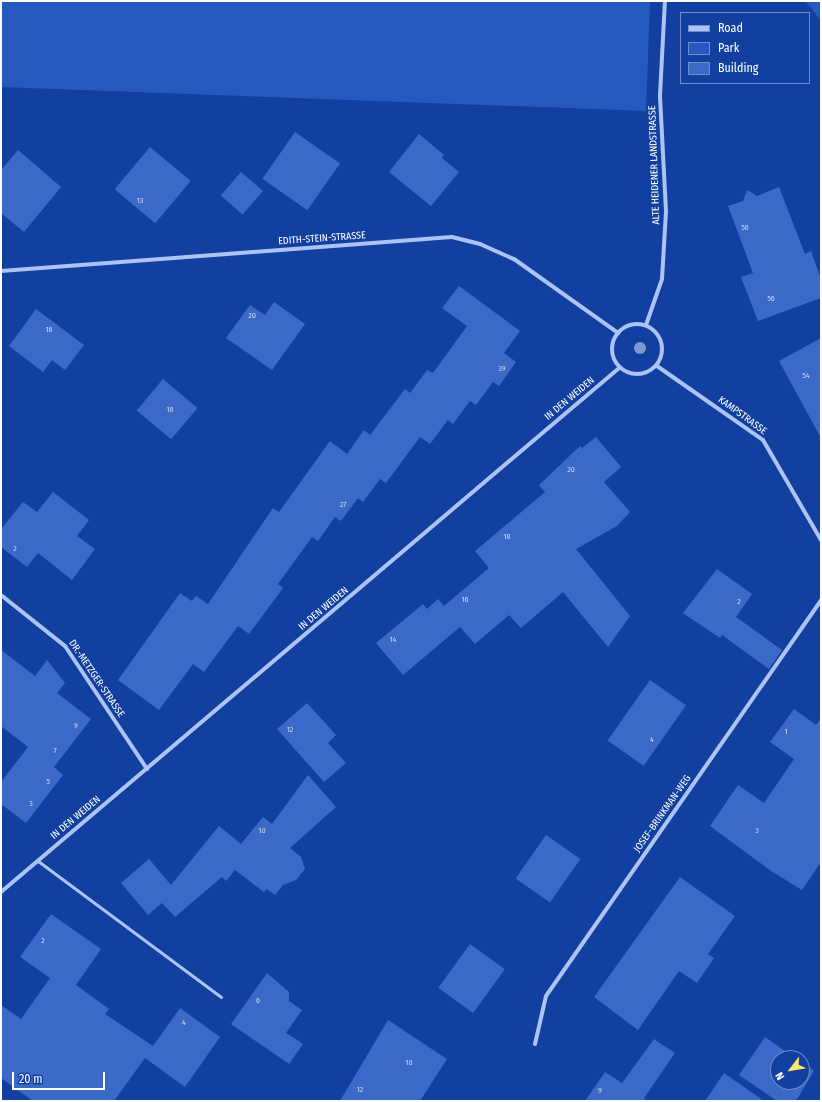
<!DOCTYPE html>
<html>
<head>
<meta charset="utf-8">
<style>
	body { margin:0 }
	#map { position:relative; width:822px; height:1102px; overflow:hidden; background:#1240a0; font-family:"Fira Sans Condensed",sans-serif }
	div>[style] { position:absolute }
	.green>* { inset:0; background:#2559be }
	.building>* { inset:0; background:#3b69c7; transform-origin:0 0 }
	.service>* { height:3px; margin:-1.5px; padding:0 1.5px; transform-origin:1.5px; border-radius:1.5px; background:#abc4f5 }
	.minor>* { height:4px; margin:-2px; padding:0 2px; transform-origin:2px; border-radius:2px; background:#abc4f5 }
	.minor>.ring { margin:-2px; padding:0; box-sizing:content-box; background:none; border:4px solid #abc4f5; border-radius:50% }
	.trees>* { width:12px; height:12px; margin:-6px; border-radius:50%; background:#7d99d4 }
	span { translate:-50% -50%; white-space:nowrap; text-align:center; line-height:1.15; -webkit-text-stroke:3px #1240a0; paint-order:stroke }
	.number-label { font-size:8px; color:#cedaf1 }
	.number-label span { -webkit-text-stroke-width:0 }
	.street-label { font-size:10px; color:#fff }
	.frame { position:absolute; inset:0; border:2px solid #fff; pointer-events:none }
	.legend { position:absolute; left:680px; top:12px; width:130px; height:72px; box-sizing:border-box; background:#1240a0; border:1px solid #718cc6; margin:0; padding:5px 7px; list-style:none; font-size:12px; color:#fff }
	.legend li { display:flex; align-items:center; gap:8px; height:20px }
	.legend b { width:20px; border:1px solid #718cc6 }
	.north { position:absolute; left:770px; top:1050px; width:40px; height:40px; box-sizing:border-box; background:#1240a0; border:1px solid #718cc6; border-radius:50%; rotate:239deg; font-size:11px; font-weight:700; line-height:16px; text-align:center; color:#fff }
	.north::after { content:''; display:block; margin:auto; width:14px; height:18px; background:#ffe66e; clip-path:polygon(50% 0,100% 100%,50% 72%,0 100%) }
	.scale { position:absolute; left:12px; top:1072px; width:93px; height:18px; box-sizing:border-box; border:2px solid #fff; border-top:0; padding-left:5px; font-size:12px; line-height:14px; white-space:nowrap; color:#fff; -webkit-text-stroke:3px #1240a0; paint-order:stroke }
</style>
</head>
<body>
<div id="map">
	<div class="green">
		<i style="clip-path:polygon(1px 1px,650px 1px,646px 111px,1px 87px)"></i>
		<i style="clip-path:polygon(805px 1px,821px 1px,821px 21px,812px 9px)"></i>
	</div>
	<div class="building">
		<i style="left:295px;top:132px;width:55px;height:57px;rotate:35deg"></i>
		<i style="clip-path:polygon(419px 134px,444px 155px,442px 158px,459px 172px,431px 206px,389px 172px)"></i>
		<i style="left:150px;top:147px;width:53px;height:55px;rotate:40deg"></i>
		<i style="clip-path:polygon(18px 150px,61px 187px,24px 232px,1px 213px,1px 170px)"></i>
		<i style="left:241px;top:172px;width:29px;height:31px;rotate:41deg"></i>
		<i style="clip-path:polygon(779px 187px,805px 254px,811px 251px,821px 279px,821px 298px,758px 321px,741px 277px,753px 273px,728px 206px,743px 201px,747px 190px,757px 196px)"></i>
		<i style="clip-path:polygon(459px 286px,520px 331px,504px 353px,516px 362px,499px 386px,493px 382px,476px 405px,470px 401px,453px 424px,448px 420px,430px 444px,420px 437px,386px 483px,380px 479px,363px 502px,358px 498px,341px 521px,335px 517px,318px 541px,312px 537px,278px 584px,283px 588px,249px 634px,238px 626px,204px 672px,193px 664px,159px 710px,118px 680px,180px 593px,192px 601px,196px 596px,208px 604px,273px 508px,279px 512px,330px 441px,347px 454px,364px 430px,370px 435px,405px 389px,410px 393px,427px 370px,433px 373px,467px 326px,442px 308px)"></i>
		<i style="clip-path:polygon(274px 302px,305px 324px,272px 370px,226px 338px,250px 305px,265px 315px)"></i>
		<i style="clip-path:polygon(36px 309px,84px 345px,65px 370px,52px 360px,43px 372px,9px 346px)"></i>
		<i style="clip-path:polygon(821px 338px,821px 438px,779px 361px)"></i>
		<i style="left:163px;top:379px;width:45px;height:41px;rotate:40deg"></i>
		<i style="clip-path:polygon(596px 437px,621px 467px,604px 482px,630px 512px,617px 526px,576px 549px,630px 616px,608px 647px,563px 592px,521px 628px,509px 615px,475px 644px,460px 627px,403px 675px,376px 643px,423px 604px,427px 609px,438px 599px,444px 606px,489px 568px,475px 551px,545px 492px,539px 485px,580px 446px,582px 448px)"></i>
		<i style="clip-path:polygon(53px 492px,89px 520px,77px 536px,95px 549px,72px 580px,38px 553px,27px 567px,1px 547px,1px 529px,23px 502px,37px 512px)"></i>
		<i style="clip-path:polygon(717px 569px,752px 594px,736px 617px,782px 650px,769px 669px,722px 635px,720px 638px,683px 613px)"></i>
		<i style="clip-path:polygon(1px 650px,35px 676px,47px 660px,65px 683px,57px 693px,91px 719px,54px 767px,63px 775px,26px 823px,1px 804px,1px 782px,28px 747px,1px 726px)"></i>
		<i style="left:650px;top:680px;width:44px;height:74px;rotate:35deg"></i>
		<i style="clip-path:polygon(307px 703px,336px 735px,328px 743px,346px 763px,324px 782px,277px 729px)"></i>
		<i style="clip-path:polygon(794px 709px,816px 725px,821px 718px,821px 862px,802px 890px,771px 871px,710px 826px,738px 785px,764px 803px,794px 759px,770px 742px)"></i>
		<i style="clip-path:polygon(308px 775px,336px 807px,290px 848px,301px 857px,305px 869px,296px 880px,283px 885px,275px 895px,267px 889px,264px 892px,235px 870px,226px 881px,222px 877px,175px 917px,162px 903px,148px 915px,121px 883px,149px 859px,171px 885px,219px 826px,241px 844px,263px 817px,272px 824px)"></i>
		<i style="left:546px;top:835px;width:42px;height:53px;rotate:35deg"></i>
		<i style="clip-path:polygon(680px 877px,735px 916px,708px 954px,714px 958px,697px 983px,679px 971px,638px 1030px,594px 997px)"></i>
		<i style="clip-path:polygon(51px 914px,101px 949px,76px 985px,109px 1009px,105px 1014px,153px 1046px,180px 1008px,220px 1037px,185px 1087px,145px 1058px,114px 1101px,33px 1101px,1px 1078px,1px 1005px,21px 1019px,50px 978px,20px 957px)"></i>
		<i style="left:470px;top:944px;width:43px;height:54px;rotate:36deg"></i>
		<i style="clip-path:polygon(267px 973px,289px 992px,289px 1001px,302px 1010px,286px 1033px,303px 1044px,289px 1064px,231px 1024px)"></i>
		<i style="clip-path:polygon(388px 1020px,447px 1059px,420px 1101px,340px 1101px)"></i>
		<i style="clip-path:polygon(765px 1037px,795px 1058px,778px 1058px,778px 1082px,802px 1082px,802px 1062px,814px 1071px,796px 1101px,777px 1101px,739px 1075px)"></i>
		<i style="clip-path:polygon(654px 1039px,675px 1053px,644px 1098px,647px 1101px,585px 1101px,605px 1072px,622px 1083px)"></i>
		<i style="clip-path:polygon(724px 1073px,764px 1101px,705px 1101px)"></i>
	</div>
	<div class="service">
		<i style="left:38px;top:861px;width:228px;rotate:36.6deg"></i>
	</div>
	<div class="minor">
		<i style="left:1px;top:271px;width:452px;rotate:-4.3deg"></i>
		<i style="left:452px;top:237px;width:29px;rotate:14deg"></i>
		<i style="left:480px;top:244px;width:37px;rotate:24deg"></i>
		<i style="left:514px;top:259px;width:128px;rotate:35.4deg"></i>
		<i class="ring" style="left:612px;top:324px;width:46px;height:46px"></i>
		<i style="left:646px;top:325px;width:49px;rotate:-70.8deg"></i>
		<i style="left:662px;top:279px;width:68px;rotate:-86.6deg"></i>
		<i style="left:666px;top:211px;width:116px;rotate:-93deg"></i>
		<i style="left:660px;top:95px;width:94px;rotate:-87deg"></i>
		<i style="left:657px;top:366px;width:129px;rotate:34.9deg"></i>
		<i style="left:763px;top:440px;width:116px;rotate:59.9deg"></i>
		<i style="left:1px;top:595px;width:82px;rotate:38.6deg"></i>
		<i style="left:65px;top:646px;width:148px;rotate:56.3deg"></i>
		<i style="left:1px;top:892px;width:810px;rotate:-40.29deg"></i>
		<i style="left:535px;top:1044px;width:49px;rotate:-77.1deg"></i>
		<i style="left:546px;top:996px;width:482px;rotate:-55.2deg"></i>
	</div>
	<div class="trees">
		<i style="left:640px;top:348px"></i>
	</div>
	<div class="number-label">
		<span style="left:140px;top:201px">13</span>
		<span style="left:745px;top:228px">58</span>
		<span style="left:771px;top:299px">56</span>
		<span style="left:252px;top:316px">20</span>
		<span style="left:49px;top:330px">16</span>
		<span style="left:502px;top:369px">39</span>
		<span style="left:806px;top:376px">54</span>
		<span style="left:170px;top:410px">18</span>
		<span style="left:571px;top:470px">20</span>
		<span style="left:343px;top:505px">27</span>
		<span style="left:507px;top:537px">18</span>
		<span style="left:15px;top:549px">2</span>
		<span style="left:465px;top:600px">16</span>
		<span style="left:739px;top:602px">2</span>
		<span style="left:393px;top:640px">14</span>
		<span style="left:76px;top:726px">9</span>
		<span style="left:290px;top:730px">12</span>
		<span style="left:786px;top:732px">1</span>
		<span style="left:652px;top:740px">4</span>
		<span style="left:55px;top:751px">7</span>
		<span style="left:48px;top:782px">5</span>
		<span style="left:31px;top:804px">3</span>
		<span style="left:262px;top:831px">10</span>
		<span style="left:757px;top:831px">3</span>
		<span style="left:43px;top:941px">2</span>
		<span style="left:258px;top:1001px">6</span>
		<span style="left:184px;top:1023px">4</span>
		<span style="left:409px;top:1063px">10</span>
		<span style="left:360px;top:1090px">12</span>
		<span style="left:600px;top:1091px">9</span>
	</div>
	<div class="street-label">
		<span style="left:655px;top:165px;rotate:-92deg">ALTE HEIDENER LANDSTRASSE</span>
		<span style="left:322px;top:239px;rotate:-4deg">EDITH-STEIN-STRASSE</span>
		<span style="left:570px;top:399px;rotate:-40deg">IN DEN WEIDEN</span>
		<span style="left:742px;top:416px;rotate:36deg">KAMPSTRASSE</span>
		<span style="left:324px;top:609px;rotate:-40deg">IN DEN WEIDEN</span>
		<span style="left:96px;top:679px;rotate:56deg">DR.-METZGER-STRASSE</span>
		<span style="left:663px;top:814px;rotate:-55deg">JOSEF-BRINKMAN-WEG</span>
		<span style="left:76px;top:818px;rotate:-40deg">IN DEN WEIDEN</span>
	</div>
	<div class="frame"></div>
	<ul class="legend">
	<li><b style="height:5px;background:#abc4f5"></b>Road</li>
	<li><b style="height:11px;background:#2559be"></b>Park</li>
	<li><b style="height:11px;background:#3b69c7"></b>Building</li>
	</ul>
	<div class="north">N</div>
	<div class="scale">20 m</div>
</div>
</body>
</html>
